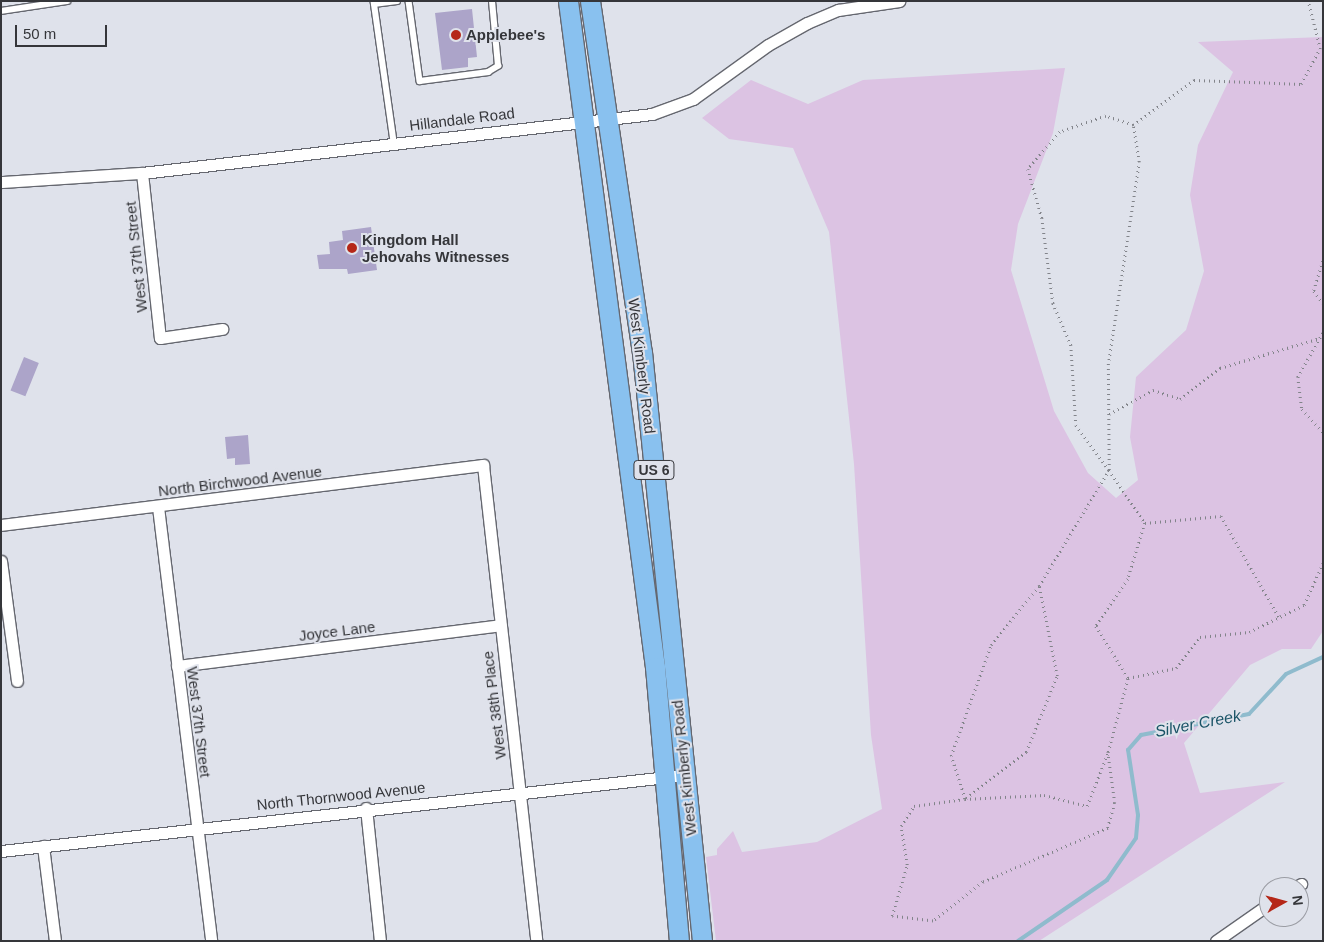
<!DOCTYPE html>
<html>
<head>
<meta charset="utf-8">
<style>
	body { margin:0 }
	#map { position:relative; width:1324px; height:942px; overflow:hidden; background:#dfe2eb; font-family:Arial,sans-serif }
	div>[style] { position:absolute }
	.green>* { inset:0; background:#dcc3e3 }
	.stream>* { height:4px; margin:-2px; padding:0 2px; transform-origin:2px; border-radius:2px; background:#8fbbcd }
	.building>* { inset:0; background:#aca4c9; transform-origin:0 0 }
	.path>* { height:2.5px; margin-top:-1.25px; transform-origin:0; background:repeating-linear-gradient(90deg,#82848a 0 1px,transparent 0 5px) }
	.roads { filter:drop-shadow(1px 0 #65676f) drop-shadow(-1px 0 #65676f) drop-shadow(0 1px #65676f) drop-shadow(0 -1px #65676f) }
	.lane>* { height:5.5px; margin:-2.75px; padding:0 2.75px; transform-origin:2.75px; border-radius:2.75px; background:#fff }
	.street>* { height:11px; margin:-5.5px; padding:0 5.5px; transform-origin:5.5px; border-radius:5.5px; background:#fff }
	.primary>* { height:19px; margin:-9.5px; padding:0 9.5px; transform-origin:9.5px; border-radius:9.5px; background:#89c1ef }
	.dots>* { width:14px; height:14px; translate:-50% -50%; box-sizing:border-box; border:2px solid #dfe2eb; border-radius:50% }
	span { translate:-50% -50%; white-space:nowrap; text-align:center; line-height:1.15; -webkit-text-stroke:4px #dfe2eb; paint-order:stroke }
	.shield-label span { padding:1px 4px; background:#dfe2eb; border:1px solid; border-radius:4px; -webkit-text-stroke-width:0 }
	.shield-label { font-size:14px; color:#35363a; font-weight:700 }
	.poi-label { font-size:15px; color:#35363a; font-weight:700 }
	.left { translate:0 -50%; text-align:left }
	.street-label { font-size:15px; color:#35363a }
	.water-label { font-size:16px; color:#195366; font-style:italic }
	.frame { position:absolute; inset:0; border:2px solid #35363a; pointer-events:none }
	.north { position:absolute; left:1259px; top:877px; width:50px; height:50px; box-sizing:border-box; background:#dfe2eb; border:1px solid #9b9da4; border-radius:50%; rotate:83deg; font-size:14px; font-weight:700; line-height:20px; text-align:center; color:#35363a }
	.north::after { content:''; display:block; margin:auto; width:18px; height:22px; background:#b52718; clip-path:polygon(50% 0,100% 100%,50% 72%,0 100%) }
	.scale { position:absolute; left:15px; top:25px; width:92px; height:22px; box-sizing:border-box; border:2px solid #35363a; border-top:0; padding-left:6px; font-size:15px; line-height:18px; white-space:nowrap; color:#35363a; -webkit-text-stroke:4px #dfe2eb; paint-order:stroke }
</style>
</head>
<body>
<div id="map">
	<div class="green">
		<i style="clip-path:polygon(1323px 37px,1323px 631px,1311px 649px,1282px 649px,1250px 665px,1184px 743px,1200px 793px,1285px 782px,1039px 941px,716px 941px,706px 857px,717px 855px,717px 849px,733px 831px,742px 852px,817px 842px,882px 809px,871px 735px,854px 464px,829px 232px,793px 148px,729px 139px,702px 118px,751px 80px,808px 104px,863px 80px,1065px 68px,1053px 133px,1018px 224px,1011px 270px,1054px 411px,1088px 473px,1116px 498px,1138px 480px,1130px 437px,1136px 377px,1186px 330px,1204px 271px,1190px 195px,1198px 145px,1233px 72px,1198px 42px)"></i>
	</div>
	<div class="stream">
		<i style="left:1018px;top:941px;width:108px;rotate:-34.4deg"></i>
		<i style="left:1107px;top:880px;width:51px;rotate:-55.4deg"></i>
		<i style="left:1136px;top:838px;width:23px;rotate:-85deg"></i>
		<i style="left:1138px;top:815px;width:66px;rotate:-98.7deg"></i>
		<i style="left:1128px;top:750px;width:20px;rotate:-49deg"></i>
		<i style="left:1141px;top:735px;width:110px;rotate:-11deg"></i>
		<i style="left:1249px;top:714px;width:54px;rotate:-47.2deg"></i>
		<i style="left:1286px;top:674px;width:41px;rotate:-24.7deg"></i>
	</div>
	<div class="building">
		<i style="clip-path:polygon(472px 9px,477px 57px,468px 58px,468px 67px,442px 70px,435px 13px)"></i>
		<i style="clip-path:polygon(371px 227px,377px 270px,348px 274px,347px 269px,319px 269px,317px 255px,330px 254px,329px 242px,343px 240px,342px 231px)"></i>
		<i style="left:24px;top:357px;width:16px;height:36px;rotate:22deg"></i>
		<i style="clip-path:polygon(248px 435px,250px 464px,235px 465px,235px 458px,227px 459px,225px 437px)"></i>
	</div>
	<div class="path">
		<i style="left:1133px;top:125px;width:76px;rotate:-36.4deg"></i>
		<i style="left:1194px;top:80px;width:107px;rotate:2.1deg"></i>
		<i style="left:1301px;top:84px;width:40px;rotate:-62deg"></i>
		<i style="left:1320px;top:49px;width:49px;rotate:-104deg"></i>
		<i style="left:1323px;top:261px;width:31px;rotate:107deg"></i>
		<i style="left:1314px;top:291px;width:15px;rotate:53deg"></i>
		<i style="left:1323px;top:333px;width:51px;rotate:119.6deg"></i>
		<i style="left:1298px;top:377px;width:32px;rotate:83deg"></i>
		<i style="left:1302px;top:409px;width:31px;rotate:48deg"></i>
		<i style="left:1109px;top:414px;width:50px;rotate:-28.6deg"></i>
		<i style="left:1153px;top:390px;width:28px;rotate:18deg"></i>
		<i style="left:1180px;top:399px;width:51px;rotate:-37.8deg"></i>
		<i style="left:1220px;top:368px;width:104px;rotate:-16.7deg"></i>
		<i style="left:1145px;top:523px;width:76px;rotate:-5.3deg"></i>
		<i style="left:1221px;top:516px;width:116px;rotate:60.1deg"></i>
		<i style="left:1108px;top:752px;width:51px;rotate:82.2deg"></i>
		<i style="left:1115px;top:803px;width:26px;rotate:106deg"></i>
		<i style="left:1108px;top:828px;width:136px;rotate:156.6deg"></i>
		<i style="left:983px;top:882px;width:63px;rotate:142deg"></i>
		<i style="left:933px;top:921px;width:41px;rotate:-173deg"></i>
		<i style="left:892px;top:916px;width:53px;rotate:-73.6deg"></i>
		<i style="left:907px;top:865px;width:39px;rotate:-99deg"></i>
		<i style="left:901px;top:826px;width:24px;rotate:-57deg"></i>
		<i style="left:914px;top:806px;width:51px;rotate:-7.8deg"></i>
		<i style="left:965px;top:799px;width:45px;rotate:-108deg"></i>
		<i style="left:951px;top:756px;width:118px;rotate:-70.2deg"></i>
		<i style="left:991px;top:645px;width:76px;rotate:-50.9deg"></i>
		<i style="left:1039px;top:586px;width:135px;rotate:-58.9deg"></i>
		<i style="left:1109px;top:470px;width:105px;rotate:-90.5deg"></i>
		<i style="left:1108px;top:365px;width:205px;rotate:-81.3deg"></i>
		<i style="left:1139px;top:162px;width:37px;rotate:-99deg"></i>
		<i style="left:1133px;top:125px;width:28px;rotate:-162deg"></i>
		<i style="left:1106px;top:116px;width:49px;rotate:160.8deg"></i>
		<i style="left:1060px;top:132px;width:49px;rotate:130.9deg"></i>
		<i style="left:1028px;top:169px;width:51px;rotate:74.1deg"></i>
		<i style="left:1042px;top:218px;width:86px;rotate:82.6deg"></i>
		<i style="left:1053px;top:303px;width:46px;rotate:66.8deg"></i>
		<i style="left:1071px;top:345px;width:80px;rotate:86.4deg"></i>
		<i style="left:1076px;top:425px;width:56px;rotate:53.7deg"></i>
		<i style="left:1109px;top:470px;width:64px;rotate:55.8deg"></i>
		<i style="left:1145px;top:523px;width:59px;rotate:106.9deg"></i>
		<i style="left:1128px;top:579px;width:57px;rotate:124.2deg"></i>
		<i style="left:1096px;top:626px;width:61px;rotate:58.4deg"></i>
		<i style="left:966px;top:798px;width:76px;rotate:-37.5deg"></i>
		<i style="left:1026px;top:752px;width:82px;rotate:-67.8deg"></i>
		<i style="left:1057px;top:676px;width:92px;rotate:-101.3deg"></i>
		<i style="left:965px;top:799px;width:79px;rotate:-2.9deg"></i>
		<i style="left:1044px;top:795px;width:44px;rotate:14.3deg"></i>
		<i style="left:1087px;top:806px;width:58px;rotate:-68.7deg"></i>
		<i style="left:1108px;top:752px;width:77px;rotate:-74.9deg"></i>
		<i style="left:1128px;top:678px;width:49px;rotate:-11.8deg"></i>
		<i style="left:1176px;top:668px;width:39px;rotate:-52deg"></i>
		<i style="left:1200px;top:637px;width:49px;rotate:-5.8deg"></i>
		<i style="left:1249px;top:632px;width:61px;rotate:-26.1deg"></i>
		<i style="left:1304px;top:605px;width:46px;rotate:-65.7deg"></i>
	</div>
	<div class="roads">
		<div class="lane">
			<i style="left:374px;top:1px;width:142px;rotate:81.9deg"></i>
			<i style="left:409px;top:1px;width:81px;rotate:82.2deg"></i>
			<i style="left:420px;top:81px;width:69px;rotate:-7.5deg"></i>
			<i style="left:488px;top:72px;width:12px;rotate:-31deg"></i>
			<i style="left:498px;top:66px;width:65px;rotate:-95.3deg"></i>
			<i style="left:374px;top:4px;width:23px;rotate:-7deg"></i>
			<i style="left:1px;top:11px;width:67px;rotate:-8.6deg"></i>
		</div>
		<div class="street">
			<i style="left:142px;top:173px;width:166px;rotate:83.8deg"></i>
			<i style="left:160px;top:338px;width:63px;rotate:-8.3deg"></i>
			<i style="left:1px;top:182px;width:141px;rotate:-3.7deg"></i>
			<i style="left:142px;top:173px;width:513px;rotate:-6.6deg"></i>
			<i style="left:652px;top:114px;width:44px;rotate:-20.1deg"></i>
			<i style="left:693px;top:99px;width:92px;rotate:-35.8deg"></i>
			<i style="left:768px;top:45px;width:45px;rotate:-29.4deg"></i>
			<i style="left:807px;top:23px;width:34px;rotate:-23deg"></i>
			<i style="left:838px;top:10px;width:62px;rotate:-8.4deg"></i>
			<i style="left:158px;top:507px;width:437px;rotate:83deg"></i>
			<i style="left:1px;top:525px;width:486px;rotate:-7.1deg"></i>
			<i style="left:483px;top:465px;width:479px;rotate:83.6deg"></i>
			<i style="left:1px;top:561px;width:121px;rotate:82.4deg"></i>
			<i style="left:177px;top:666px;width:326px;rotate:-7.2deg"></i>
			<i style="left:366px;top:808px;width:134px;rotate:84deg"></i>
			<i style="left:43px;top:846px;width:96px;rotate:82.8deg"></i>
			<i style="left:1px;top:851px;width:688px;rotate:-6.34deg"></i>
			<i style="left:1296px;top:887px;width:6px;rotate:-31deg"></i>
			<i style="left:1216px;top:941px;width:65px;rotate:-34.9deg"></i>
		</div>
		<div class="primary">
			<i style="left:568px;top:1px;width:672px;rotate:82.56deg"></i>
			<i style="left:655px;top:667px;width:275px;rotate:85deg"></i>
			<i style="left:590px;top:1px;width:355px;rotate:81.6deg"></i>
			<i style="left:642px;top:352px;width:592px;rotate:84.18deg"></i>
		</div>
	</div>
	<div class="dots">
		<i style="left:456px;top:35px;background:#b52718"></i>
		<i style="left:352px;top:248px;background:#b52718"></i>
	</div>
	<div class="shield-label">
		<span style="left:654px;top:470px">US 6</span>
	</div>
	<div class="poi-label">
		<span class="left" style="left:466px;top:35px">Applebee's</span>
		<span class="left" style="left:362px;top:248px">Kingdom Hall<br>Jehovahs Witnesses</span>
	</div>
	<div class="street-label">
		<span style="left:462px;top:119px;rotate:-7deg">Hillandale Road</span>
		<span style="left:136px;top:257px;rotate:-96deg">West 37th Street</span>
		<span style="left:642px;top:366px;rotate:83deg">West Kimberly Road</span>
		<span style="left:240px;top:481px;rotate:-7deg">North Birchwood Avenue</span>
		<span style="left:337px;top:631px;rotate:-7deg">Joyce Lane</span>
		<span style="left:494px;top:705px;rotate:-97deg">West 38th Place</span>
		<span style="left:199px;top:722px;rotate:83deg">West 37th Street</span>
		<span style="left:684px;top:768px;rotate:-96deg">West Kimberly Road</span>
		<span style="left:341px;top:796px;rotate:-6deg">North Thornwood Avenue</span>
	</div>
	<div class="water-label">
		<span style="left:1198px;top:724px;rotate:-11deg">Silver Creek</span>
	</div>
	<div class="frame"></div>
	<div class="north">N</div>
	<div class="scale">50 m</div>
</div>
</body>
</html>
